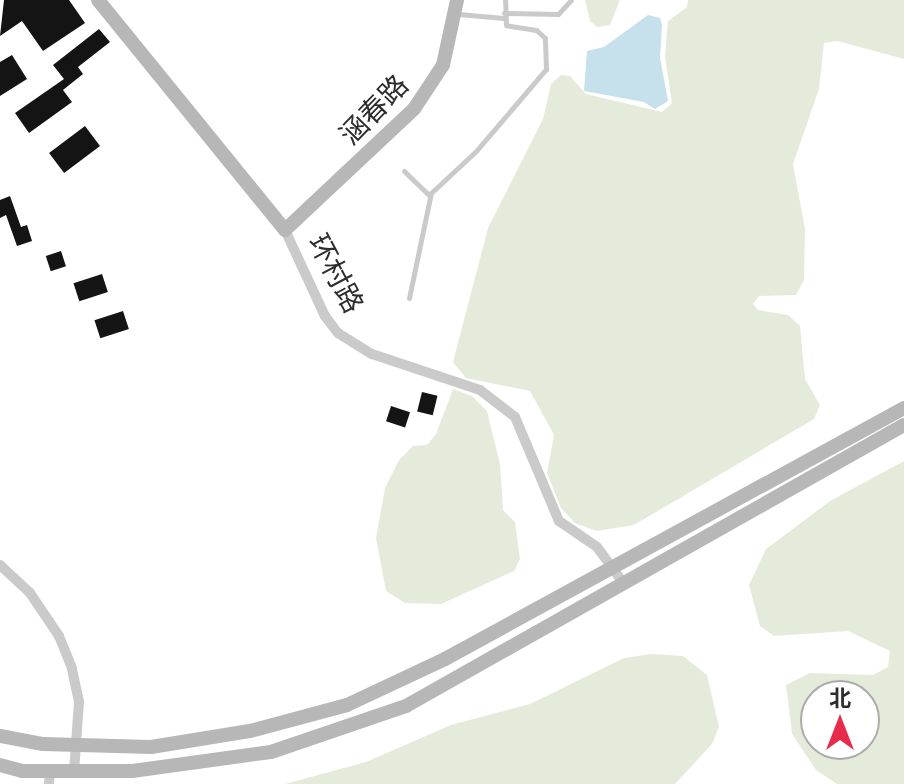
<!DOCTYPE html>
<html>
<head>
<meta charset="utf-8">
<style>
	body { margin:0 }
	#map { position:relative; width:904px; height:784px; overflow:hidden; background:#fff; font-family:Commissioner,"Noto Sans SC",sans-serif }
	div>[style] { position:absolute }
	.green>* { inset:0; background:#e5ebda }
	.water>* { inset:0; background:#c6e1ec }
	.building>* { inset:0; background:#141414; transform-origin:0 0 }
	.lane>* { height:5px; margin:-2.5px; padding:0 2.5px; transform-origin:2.5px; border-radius:2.5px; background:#cacaca }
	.street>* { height:10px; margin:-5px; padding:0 5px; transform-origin:5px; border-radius:5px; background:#cacaca }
	.secondary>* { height:14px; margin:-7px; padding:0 7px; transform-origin:7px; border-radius:7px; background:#b7b7b7 }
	span { translate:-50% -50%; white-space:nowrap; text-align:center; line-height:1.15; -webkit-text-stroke:8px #fff; paint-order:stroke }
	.street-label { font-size:28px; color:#2d2d2d }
	.north { position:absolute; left:800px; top:680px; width:80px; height:80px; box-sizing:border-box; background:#fff; border:2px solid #ababab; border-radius:50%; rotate:0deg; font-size:22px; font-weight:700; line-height:32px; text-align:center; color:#2d2d2d }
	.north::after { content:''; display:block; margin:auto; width:28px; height:36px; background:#e92b4b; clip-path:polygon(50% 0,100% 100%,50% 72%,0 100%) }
</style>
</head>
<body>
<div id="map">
	<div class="green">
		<i style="clip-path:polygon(620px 0,610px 25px,597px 27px,590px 21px,585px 0)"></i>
		<i style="clip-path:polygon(688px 0,904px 0,904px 59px,838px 41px,824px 43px,819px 89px,793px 164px,805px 229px,804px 280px,796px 295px,759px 296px,753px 304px,758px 310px,788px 315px,800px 326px,805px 379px,820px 405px,814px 419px,634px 525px,596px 531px,575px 523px,561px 508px,547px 473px,554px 435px,530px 391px,466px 378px,453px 362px,488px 228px,543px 119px,551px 84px,561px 75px,570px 76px,586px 94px,662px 112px,672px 103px,665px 57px,668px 21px,687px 7px)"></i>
		<i style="clip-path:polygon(453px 389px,472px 396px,487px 411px,500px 464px,503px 510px,515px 522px,520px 559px,514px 571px,441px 604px,405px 603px,386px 591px,376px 538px,385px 488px,399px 460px,413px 446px,427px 445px,436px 434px)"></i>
		<i style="clip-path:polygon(evenodd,904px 461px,904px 784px,837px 784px,816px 770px,792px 734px,786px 685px,810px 673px,873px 675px,888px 667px,890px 651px,848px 631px,774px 636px,760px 626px,749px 585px,766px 549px,830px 501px,904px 461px,816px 696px,864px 696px,864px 744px,816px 744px,816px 696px)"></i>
		<i style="clip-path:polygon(651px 654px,683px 656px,707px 675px,719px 727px,712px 744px,675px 784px,285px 784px,366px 762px,451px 725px,530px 704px,624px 658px)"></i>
	</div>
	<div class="water">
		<i style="clip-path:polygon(648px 15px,660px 18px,662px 25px,660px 58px,668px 101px,655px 109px,644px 102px,584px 91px,587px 51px,604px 47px)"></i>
	</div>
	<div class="building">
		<i style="clip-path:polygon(4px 0,69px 0,85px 23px,43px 51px,22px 21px,0 36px)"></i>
		<i style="clip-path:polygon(99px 29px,110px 42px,78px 67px,83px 74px,63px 90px,72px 102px,29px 133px,15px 113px,64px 79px,53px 65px)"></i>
		<i style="clip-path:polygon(12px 55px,27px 79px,0 96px,0 62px)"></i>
		<i style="left:85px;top:126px;width:25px;height:45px;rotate:53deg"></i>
		<i style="clip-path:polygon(10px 196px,21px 227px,27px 225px,32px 241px,17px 246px,6px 215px,0 218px,0 200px)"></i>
		<i style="left:61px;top:251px;width:16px;height:16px;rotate:72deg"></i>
		<i style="left:102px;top:274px;width:19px;height:30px;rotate:72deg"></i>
		<i style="left:123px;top:311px;width:19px;height:30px;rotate:72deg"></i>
		<i style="left:422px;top:392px;width:16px;height:20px;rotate:14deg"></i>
		<i style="left:391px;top:406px;width:20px;height:16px;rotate:18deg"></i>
	</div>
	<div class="lane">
		<i style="left:504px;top:13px;width:54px;rotate:1.1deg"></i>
		<i style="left:558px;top:14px;width:19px;rotate:-47deg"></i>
		<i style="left:458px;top:14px;width:46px;rotate:5deg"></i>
		<i style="left:404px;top:171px;width:36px;rotate:44deg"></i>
		<i style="left:409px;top:298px;width:107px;rotate:-78.2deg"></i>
		<i style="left:431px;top:193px;width:62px;rotate:-43deg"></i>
		<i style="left:476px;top:151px;width:108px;rotate:-49.5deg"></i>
		<i style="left:546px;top:69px;width:31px;rotate:-92deg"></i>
		<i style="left:545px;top:38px;width:12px;rotate:-138deg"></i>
		<i style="left:536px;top:30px;width:30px;rotate:-171deg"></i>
		<i style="left:506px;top:25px;width:25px;rotate:-92deg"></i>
	</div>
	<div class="street">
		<i style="left:285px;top:230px;width:95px;rotate:65.1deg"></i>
		<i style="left:325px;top:316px;width:21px;rotate:53deg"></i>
		<i style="left:338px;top:333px;width:40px;rotate:32deg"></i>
		<i style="left:372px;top:354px;width:114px;rotate:18.4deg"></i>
		<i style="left:480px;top:390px;width:44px;rotate:37.6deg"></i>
		<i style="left:515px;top:417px;width:113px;rotate:67.1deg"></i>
		<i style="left:559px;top:521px;width:46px;rotate:34.4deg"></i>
		<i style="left:597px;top:547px;width:42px;rotate:53.7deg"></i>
		<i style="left:0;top:565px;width:41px;rotate:43deg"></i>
		<i style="left:30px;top:593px;width:52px;rotate:56deg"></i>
		<i style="left:59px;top:636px;width:35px;rotate:68deg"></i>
		<i style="left:72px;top:669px;width:34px;rotate:78deg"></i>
		<i style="left:79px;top:702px;width:69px;rotate:94.1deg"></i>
		<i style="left:49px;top:784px;width:13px;rotate:-86deg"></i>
	</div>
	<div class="secondary">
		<i style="left:98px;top:0;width:296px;rotate:50.9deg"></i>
		<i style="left:285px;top:230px;width:177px;rotate:-43.2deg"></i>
		<i style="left:414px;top:109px;width:53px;rotate:-56.6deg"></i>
		<i style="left:443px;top:65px;width:66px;rotate:-77.8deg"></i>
		<i style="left:0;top:736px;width:44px;rotate:10.5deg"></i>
		<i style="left:43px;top:744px;width:108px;rotate:1.6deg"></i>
		<i style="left:151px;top:747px;width:100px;rotate:-9.2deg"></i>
		<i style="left:250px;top:731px;width:100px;rotate:-15deg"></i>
		<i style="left:347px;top:705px;width:108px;rotate:-25.1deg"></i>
		<i style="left:445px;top:659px;width:523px;rotate:-28.67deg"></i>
		<i style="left:0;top:765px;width:23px;rotate:15deg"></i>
		<i style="left:22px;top:771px;width:110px"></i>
		<i style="left:132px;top:771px;width:140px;rotate:-7.8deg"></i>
		<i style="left:271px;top:752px;width:143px;rotate:-18.8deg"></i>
		<i style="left:406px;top:706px;width:572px;rotate:-29.43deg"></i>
	</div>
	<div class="street-label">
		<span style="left:373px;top:109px;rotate:-46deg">涵春路</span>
		<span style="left:337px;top:273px;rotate:62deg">环村路</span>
	</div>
	<div class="north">北</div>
</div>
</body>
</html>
